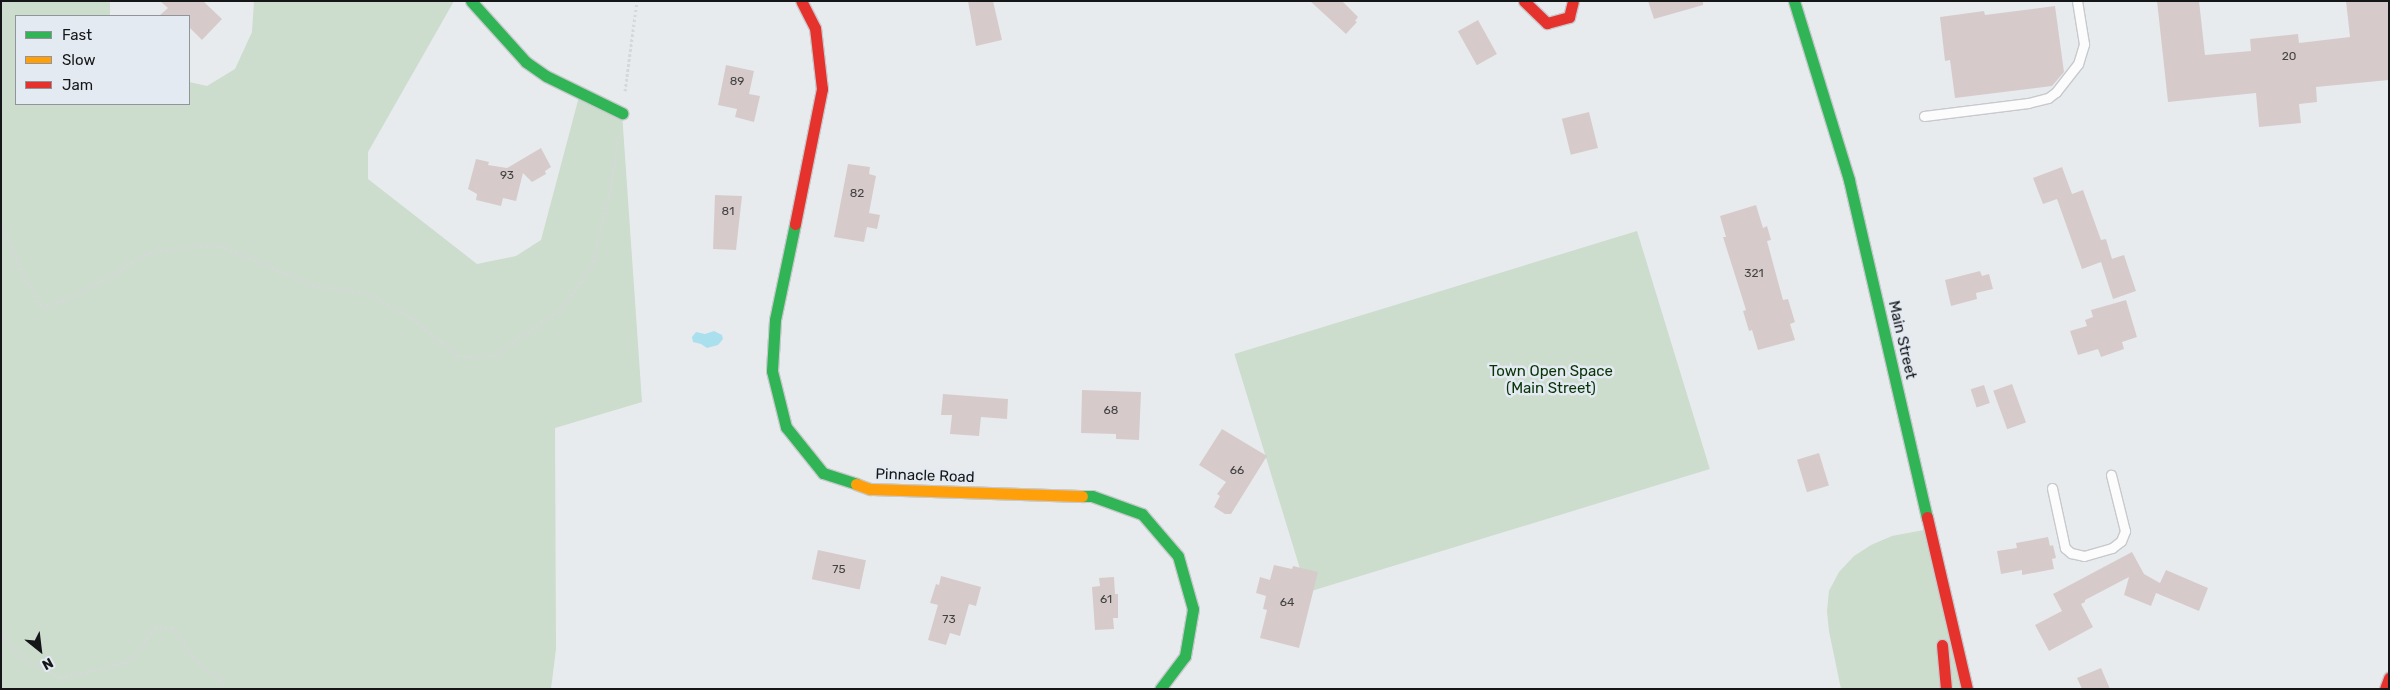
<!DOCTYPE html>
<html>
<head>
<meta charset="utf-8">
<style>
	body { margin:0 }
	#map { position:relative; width:2390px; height:690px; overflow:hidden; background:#e8ebee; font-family:Rubik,sans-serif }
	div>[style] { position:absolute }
	.green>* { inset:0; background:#ccdccd; transform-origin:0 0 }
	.water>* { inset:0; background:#aadfee }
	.building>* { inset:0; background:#d6cbca; transform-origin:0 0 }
	.path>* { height:3px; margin-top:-1.5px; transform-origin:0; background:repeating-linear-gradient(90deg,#d5d7d8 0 2.5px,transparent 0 5px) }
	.roads { filter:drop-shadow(1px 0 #c7c9cc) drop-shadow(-1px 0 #c7c9cc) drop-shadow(0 1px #c7c9cc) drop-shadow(0 -1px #c7c9cc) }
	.lane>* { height:9px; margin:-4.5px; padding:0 4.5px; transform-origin:4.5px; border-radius:4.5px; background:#fcfcfc }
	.fast>* { height:11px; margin:-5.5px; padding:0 5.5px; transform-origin:5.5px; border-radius:5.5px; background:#30b455 }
	.slow>* { height:11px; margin:-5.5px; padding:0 5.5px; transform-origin:5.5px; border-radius:5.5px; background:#ff9f0a }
	.jam>* { height:11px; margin:-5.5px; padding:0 5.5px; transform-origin:5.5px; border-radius:5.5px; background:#e5322d }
	span { translate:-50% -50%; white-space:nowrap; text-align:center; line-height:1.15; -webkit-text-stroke:5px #e4eaf2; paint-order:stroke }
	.number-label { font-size:12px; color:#444344 }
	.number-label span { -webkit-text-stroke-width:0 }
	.street-label { font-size:15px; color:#141618 }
	.park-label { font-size:15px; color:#083406 }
	.frame { position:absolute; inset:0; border:2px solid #141618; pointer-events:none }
	.legend { position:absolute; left:15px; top:15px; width:175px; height:90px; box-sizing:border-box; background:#e4eaf2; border:1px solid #91959b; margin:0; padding:6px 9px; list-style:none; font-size:15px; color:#141618 }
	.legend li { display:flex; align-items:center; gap:10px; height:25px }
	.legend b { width:25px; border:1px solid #91959b }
	.north { position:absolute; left:15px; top:625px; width:50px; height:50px; -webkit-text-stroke:4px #e4eaf2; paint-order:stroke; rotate:151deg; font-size:14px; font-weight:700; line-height:20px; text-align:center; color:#141618 }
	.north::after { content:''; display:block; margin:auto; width:18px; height:22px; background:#141618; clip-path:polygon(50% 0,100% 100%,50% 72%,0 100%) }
</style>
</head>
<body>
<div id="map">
	<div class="green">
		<i style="clip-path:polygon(1px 1px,110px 1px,110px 16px,16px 16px,16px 104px,189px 104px,189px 82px,207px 86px,235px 69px,252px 32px,254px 1px,454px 1px,368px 152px,368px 179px,477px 264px,516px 256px,541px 240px,580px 93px,622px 113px,642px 402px,555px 428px,556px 649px,551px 689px,1px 689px)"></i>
		<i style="left:1637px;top:231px;width:249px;height:421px;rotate:73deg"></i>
		<i style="clip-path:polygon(1929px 529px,1967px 689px,1841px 689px,1829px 631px,1827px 611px,1829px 591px,1839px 572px,1854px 556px,1871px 545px,1892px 536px)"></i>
	</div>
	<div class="water">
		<i style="clip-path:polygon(714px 331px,722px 335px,723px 339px,718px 345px,707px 348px,701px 344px,693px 342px,692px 337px,696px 332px,705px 334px)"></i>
	</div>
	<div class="building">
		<i style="clip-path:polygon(160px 1px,203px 1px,222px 19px,202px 40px,189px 27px,189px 16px,159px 16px,168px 8px)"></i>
		<i style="clip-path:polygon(968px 1px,993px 1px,1002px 40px,976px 46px)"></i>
		<i style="clip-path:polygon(1310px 1px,1342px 1px,1358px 17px,1355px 21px,1357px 22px,1346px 34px)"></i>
		<i style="clip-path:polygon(1648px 1px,1703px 1px,1703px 5px,1654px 19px)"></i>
		<i style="clip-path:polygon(2157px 1px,2199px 1px,2205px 55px,2251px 51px,2250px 39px,2298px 34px,2299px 43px,2350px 37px,2346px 1px,2388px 1px,2389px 80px,2316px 87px,2317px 102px,2299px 104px,2301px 123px,2259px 127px,2256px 93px,2168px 102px)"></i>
		<i style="clip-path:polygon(2055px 6px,2064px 72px,2052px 86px,1955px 98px,1950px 60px,1945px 61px,1940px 17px,1984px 11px,1985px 15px)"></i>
		<i style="left:1478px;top:20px;width:39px;height:23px;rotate:61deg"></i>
		<i style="clip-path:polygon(726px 65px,754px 71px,749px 94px,760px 96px,754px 122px,735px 117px,737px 109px,718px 105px)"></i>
		<i style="left:1589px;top:112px;width:37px;height:28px;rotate:76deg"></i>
		<i style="clip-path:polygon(541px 148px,551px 167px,545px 171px,546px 174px,532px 182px,523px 173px,516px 201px,503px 198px,501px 206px,476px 200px,477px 194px,468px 189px,476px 159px,489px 162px,488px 165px,507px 168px)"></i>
		<i style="clip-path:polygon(848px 164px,870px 167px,869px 174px,876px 176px,869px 213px,880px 215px,877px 229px,867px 227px,864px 242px,834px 237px)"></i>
		<i style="clip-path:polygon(2062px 167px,2072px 194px,2083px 190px,2101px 240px,2106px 239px,2112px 259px,2102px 262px,2124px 255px,2136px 291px,2113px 299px,2101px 262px,2082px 269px,2057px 199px,2043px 204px,2033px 178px)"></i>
		<i style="clip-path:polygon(715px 195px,742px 196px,736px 250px,713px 249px)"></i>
		<i style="clip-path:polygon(1756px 205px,1763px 228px,1767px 226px,1771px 240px,1767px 241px,1783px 300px,1788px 299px,1795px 322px,1790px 324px,1795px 340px,1758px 350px,1752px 330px,1749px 331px,1743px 311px,1746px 310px,1723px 237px,1726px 237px,1720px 216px)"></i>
		<i style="clip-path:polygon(1980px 271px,1982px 276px,1989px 274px,1993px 289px,1976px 293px,1977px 299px,1951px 306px,1945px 280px)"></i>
		<i style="clip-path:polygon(2126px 300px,2137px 337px,2122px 342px,2124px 349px,2101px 357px,2098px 349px,2078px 355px,2070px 331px,2087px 326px,2085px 320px,2093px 317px,2091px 310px)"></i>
		<i style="left:2012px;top:384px;width:41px;height:20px;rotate:70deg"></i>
		<i style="left:1984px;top:385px;width:19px;height:14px;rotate:72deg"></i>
		<i style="clip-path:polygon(1082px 390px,1141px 392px,1139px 440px,1116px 439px,1116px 434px,1081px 433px)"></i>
		<i style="clip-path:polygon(943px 394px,1008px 399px,1007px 419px,981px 417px,979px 436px,950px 434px,952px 415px,941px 415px)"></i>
		<i style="clip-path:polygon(1222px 429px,1267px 456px,1231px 514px,1225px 514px,1214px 507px,1220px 496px,1217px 494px,1226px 482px,1199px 465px)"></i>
		<i style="left:1819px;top:453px;width:34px;height:23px;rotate:73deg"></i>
		<i style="clip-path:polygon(2048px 537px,2050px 546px,2053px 545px,2056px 558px,2052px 559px,2054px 569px,2022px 575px,2022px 570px,2001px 574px,1997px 551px,2017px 548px,2016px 543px)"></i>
		<i style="left:818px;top:550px;width:49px;height:30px;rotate:12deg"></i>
		<i style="clip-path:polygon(2132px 552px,2144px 574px,2160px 583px,2166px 570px,2208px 588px,2199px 611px,2156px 593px,2151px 606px,2124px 595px,2129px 577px,2085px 600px,2085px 602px,2081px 604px,2093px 627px,2049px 651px,2035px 625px,2062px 611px,2053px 594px)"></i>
		<i style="clip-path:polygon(1274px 565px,1292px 569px,1293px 566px,1318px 572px,1299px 648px,1260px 638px,1267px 610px,1263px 609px,1266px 596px,1256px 593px,1260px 577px,1270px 580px)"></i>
		<i style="clip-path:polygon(941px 576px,981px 587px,976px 606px,969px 604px,960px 636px,950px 633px,946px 645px,928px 640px,938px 605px,930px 603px,936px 584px,939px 585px)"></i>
		<i style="clip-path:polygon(1114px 577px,1115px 594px,1118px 594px,1118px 618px,1113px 618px,1114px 629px,1095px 630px,1092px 587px,1100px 586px,1099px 578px)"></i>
		<i style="clip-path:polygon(2101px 668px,2110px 689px,2082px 689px,2077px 678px)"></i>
	</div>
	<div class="path">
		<i style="left:625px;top:91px;width:91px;rotate:-82.4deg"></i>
		<i style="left:1px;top:222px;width:56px;rotate:66.7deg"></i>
		<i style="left:23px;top:273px;width:39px;rotate:61deg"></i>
		<i style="left:42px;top:307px;width:35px;rotate:-18deg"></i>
		<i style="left:75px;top:296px;width:87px;rotate:-30.4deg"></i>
		<i style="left:150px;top:252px;width:66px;rotate:-6.9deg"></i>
		<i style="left:216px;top:244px;width:111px;rotate:22.9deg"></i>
		<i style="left:318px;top:287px;width:47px;rotate:6.1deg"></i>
		<i style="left:365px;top:292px;width:56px;rotate:28.9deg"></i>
		<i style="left:414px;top:319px;width:59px;rotate:40.2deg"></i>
		<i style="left:459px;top:357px;width:36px;rotate:-3deg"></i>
		<i style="left:495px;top:355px;width:82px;rotate:-35deg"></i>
		<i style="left:562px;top:308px;width:51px;rotate:-53.8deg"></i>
		<i style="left:592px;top:267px;width:77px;rotate:-76.5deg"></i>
		<i style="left:610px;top:192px;width:61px;rotate:-81.5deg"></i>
		<i style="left:1px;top:630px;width:30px;rotate:56deg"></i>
		<i style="left:18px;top:655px;width:48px;rotate:28.7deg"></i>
		<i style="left:60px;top:678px;width:62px;rotate:-13.1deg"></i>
		<i style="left:120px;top:664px;width:13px;rotate:-27deg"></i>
		<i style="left:132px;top:658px;width:38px;rotate:-53deg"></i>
		<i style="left:155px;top:628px;width:17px"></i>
		<i style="left:172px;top:628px;width:46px;rotate:52.9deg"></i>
		<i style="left:200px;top:665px;width:24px;rotate:35deg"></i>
		<i style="left:220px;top:679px;width:12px;rotate:55deg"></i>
	</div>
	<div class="roads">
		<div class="lane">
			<i style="left:1924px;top:116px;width:105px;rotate:-7.1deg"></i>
			<i style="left:2028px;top:103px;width:21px;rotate:-14deg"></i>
			<i style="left:2048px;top:98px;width:10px;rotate:-37deg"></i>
			<i style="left:2056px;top:92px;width:36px;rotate:-52deg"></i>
			<i style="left:2078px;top:64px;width:21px;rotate:-73deg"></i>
			<i style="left:2084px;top:44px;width:44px;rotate:-99.2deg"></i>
			<i style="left:2052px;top:488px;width:61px;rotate:77.8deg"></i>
			<i style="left:2065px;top:548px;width:8px;rotate:40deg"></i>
			<i style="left:2071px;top:553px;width:13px;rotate:13deg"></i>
			<i style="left:2084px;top:556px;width:29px;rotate:-16deg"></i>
			<i style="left:2112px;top:548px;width:11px;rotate:-38deg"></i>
			<i style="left:2121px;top:541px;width:11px;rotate:-68deg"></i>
			<i style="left:2125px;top:531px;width:58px;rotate:-104deg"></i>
		</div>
		<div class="fast">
			<i style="left:471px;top:1px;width:82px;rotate:48deg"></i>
			<i style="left:526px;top:62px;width:24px;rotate:35deg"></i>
			<i style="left:546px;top:76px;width:85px;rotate:26deg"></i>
			<i style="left:1794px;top:1px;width:187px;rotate:72.9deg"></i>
			<i style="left:1849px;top:180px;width:346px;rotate:77deg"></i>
			<i style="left:795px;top:224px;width:98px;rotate:101.8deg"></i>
			<i style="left:775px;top:320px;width:51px;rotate:93.4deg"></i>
			<i style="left:772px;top:371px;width:58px;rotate:76deg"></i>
			<i style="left:786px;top:427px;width:59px;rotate:51.2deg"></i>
			<i style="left:823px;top:473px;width:35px;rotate:18deg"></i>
			<i style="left:1082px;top:496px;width:10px"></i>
			<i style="left:1092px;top:496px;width:53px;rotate:19.8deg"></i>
			<i style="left:1142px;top:514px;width:55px;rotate:49.4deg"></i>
			<i style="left:1178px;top:556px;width:55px;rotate:74.2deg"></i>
			<i style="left:1193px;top:609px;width:48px;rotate:99.7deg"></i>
			<i style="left:1185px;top:656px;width:41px;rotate:127.1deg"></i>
		</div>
		<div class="slow">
			<i style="left:856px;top:484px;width:15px;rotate:20deg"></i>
			<i style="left:870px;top:489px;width:212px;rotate:1.9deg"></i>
		</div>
		<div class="jam">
			<i style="left:1524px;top:1px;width:32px;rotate:44deg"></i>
			<i style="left:1547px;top:23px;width:23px;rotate:-15deg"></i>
			<i style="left:1569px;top:17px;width:16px;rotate:-76deg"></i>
			<i style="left:795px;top:224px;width:138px;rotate:-78.7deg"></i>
			<i style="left:822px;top:89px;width:61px;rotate:-96.5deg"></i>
			<i style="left:815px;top:28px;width:30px;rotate:-117deg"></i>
			<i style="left:1927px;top:517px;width:177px;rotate:76.9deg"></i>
			<i style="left:1942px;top:645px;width:44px;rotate:84.8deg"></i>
			<i style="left:2385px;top:689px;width:12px;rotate:-70deg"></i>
		</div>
	</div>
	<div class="number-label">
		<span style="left:2289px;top:57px">20</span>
		<span style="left:737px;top:82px">89</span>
		<span style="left:507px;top:176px">93</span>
		<span style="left:857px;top:194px">82</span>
		<span style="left:728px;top:212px">81</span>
		<span style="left:1754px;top:274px">321</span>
		<span style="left:1111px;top:411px">68</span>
		<span style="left:1237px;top:471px">66</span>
		<span style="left:839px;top:570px">75</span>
		<span style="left:1106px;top:600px">61</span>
		<span style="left:1287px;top:603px">64</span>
		<span style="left:949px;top:620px">73</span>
	</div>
	<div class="street-label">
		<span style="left:1902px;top:340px;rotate:77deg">Main Street</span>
		<span style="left:925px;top:476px;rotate:2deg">Pinnacle Road</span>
	</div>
	<div class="park-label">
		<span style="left:1551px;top:380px">Town Open Space<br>(Main Street)</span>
	</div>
	<div class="frame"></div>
	<ul class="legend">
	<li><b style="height:6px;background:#30b455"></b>Fast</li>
	<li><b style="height:6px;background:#ff9f0a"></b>Slow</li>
	<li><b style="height:6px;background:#e5322d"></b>Jam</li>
	</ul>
	<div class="north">N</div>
</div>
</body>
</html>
